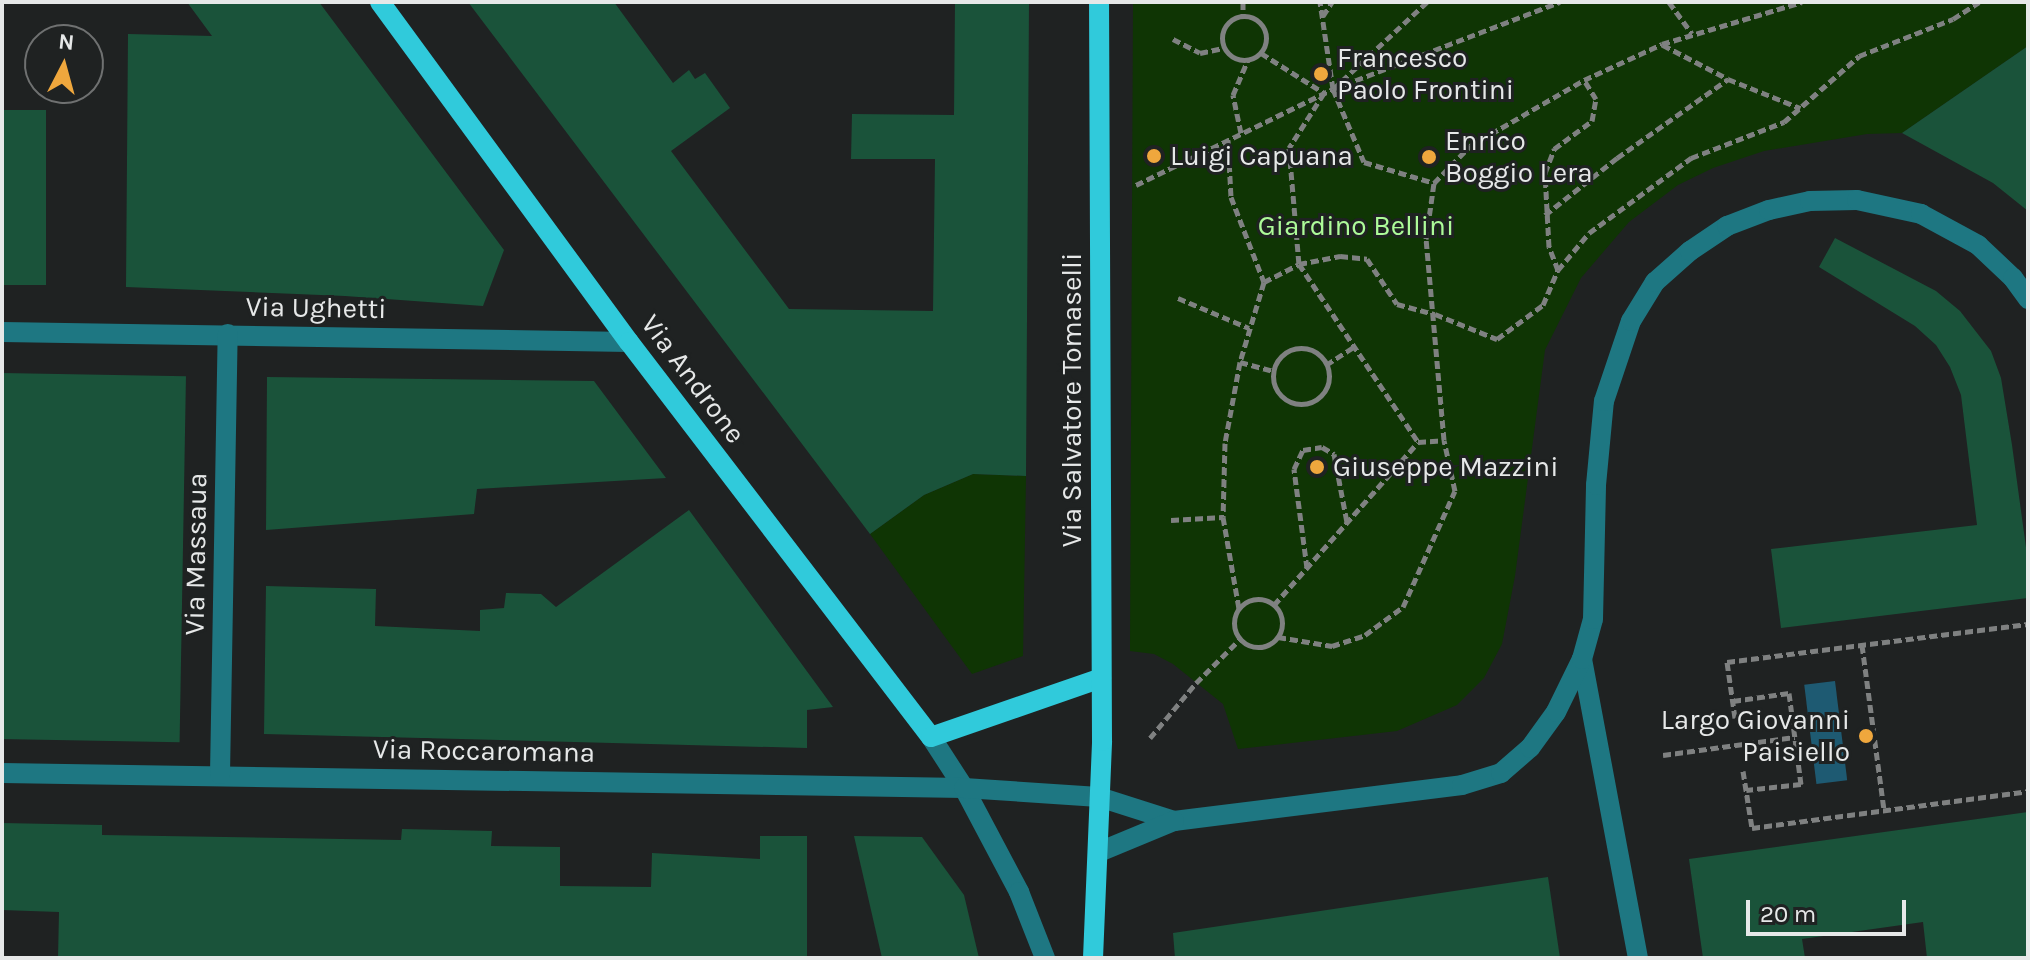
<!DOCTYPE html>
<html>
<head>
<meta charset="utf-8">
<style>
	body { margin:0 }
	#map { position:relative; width:2030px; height:960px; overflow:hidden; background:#1f2222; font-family:Karla,sans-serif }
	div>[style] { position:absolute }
	.green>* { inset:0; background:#0f3504 }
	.water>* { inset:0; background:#1e5a72; transform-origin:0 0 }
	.building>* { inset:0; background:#1a533a; transform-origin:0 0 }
	.path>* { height:5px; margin-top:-2.5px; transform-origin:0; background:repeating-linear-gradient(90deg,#7f8181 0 8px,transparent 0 12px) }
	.path>.ring { margin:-2.5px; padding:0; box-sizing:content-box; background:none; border:5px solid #7f8181; border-radius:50% }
	.minor>* { height:20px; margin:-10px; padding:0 10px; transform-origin:10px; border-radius:10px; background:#1e7782 }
	.major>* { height:20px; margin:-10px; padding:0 10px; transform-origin:10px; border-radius:10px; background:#30cadb }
	.dots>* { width:22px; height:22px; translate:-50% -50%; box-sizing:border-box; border:4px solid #1f2222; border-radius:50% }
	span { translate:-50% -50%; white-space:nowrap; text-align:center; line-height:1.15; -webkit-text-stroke:6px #1f2222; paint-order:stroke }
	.poi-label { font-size:28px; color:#e6e8e8 }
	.left { translate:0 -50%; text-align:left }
	.right { translate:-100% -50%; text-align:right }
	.park-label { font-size:28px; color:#adfb99 }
	.street-label { font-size:28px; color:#e6e8e8 }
	.frame { position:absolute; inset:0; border:4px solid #e6e8e8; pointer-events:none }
	.north { position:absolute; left:24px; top:24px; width:80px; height:80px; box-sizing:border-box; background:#1f2222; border:2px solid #6f7171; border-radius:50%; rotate:6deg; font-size:22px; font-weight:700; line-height:32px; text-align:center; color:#e6e8e8 }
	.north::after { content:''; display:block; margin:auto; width:28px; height:36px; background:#efa73d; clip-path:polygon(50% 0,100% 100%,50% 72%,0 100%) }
	.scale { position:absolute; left:1746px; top:900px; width:160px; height:36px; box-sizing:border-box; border:4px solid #e6e8e8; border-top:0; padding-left:10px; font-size:24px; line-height:28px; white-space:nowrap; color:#e6e8e8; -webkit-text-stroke:6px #1f2222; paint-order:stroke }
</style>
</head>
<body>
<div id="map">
	<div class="green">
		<i style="clip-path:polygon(1133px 2px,2028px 2px,2028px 46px,1902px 133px,1867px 134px,1764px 151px,1713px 168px,1678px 185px,1629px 222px,1581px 278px,1545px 350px,1515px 576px,1502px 644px,1484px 678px,1457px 705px,1397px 731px,1238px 749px,1223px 704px,1173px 664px,1154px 654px,1130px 651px)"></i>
		<i style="clip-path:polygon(973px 474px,1026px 476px,1023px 656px,972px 674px,870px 534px,924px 495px)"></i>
	</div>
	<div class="water">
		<i style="left:1835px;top:681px;width:100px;height:31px;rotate:83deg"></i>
	</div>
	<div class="building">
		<i style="clip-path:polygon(187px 2px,319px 2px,504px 250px,483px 306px,345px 296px,126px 287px,128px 34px,212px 36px)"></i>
		<i style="clip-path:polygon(468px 2px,614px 2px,673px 83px,689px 70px,695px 79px,705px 73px,730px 108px,671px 151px,789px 309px,933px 311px,935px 159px,851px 159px,852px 114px,954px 115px,955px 2px,1029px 2px,1026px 476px,973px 474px,924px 495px,870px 534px)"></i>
		<i style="clip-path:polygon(2028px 46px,2028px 211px,1993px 183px,1902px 133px)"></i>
		<i style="left:2px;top:110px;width:44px;height:175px"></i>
		<i style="clip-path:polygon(1835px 238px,1936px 291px,1960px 311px,1991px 351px,2001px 378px,2012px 445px,2028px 562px,2028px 598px,1781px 628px,1771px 549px,1977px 525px,1961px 395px,1950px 367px,1936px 345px,1915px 326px,1819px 267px)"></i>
		<i style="left:2px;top:373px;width:184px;height:366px;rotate:1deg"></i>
		<i style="clip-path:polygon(267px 377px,594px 381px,666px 478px,477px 489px,474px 514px,266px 530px)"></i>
		<i style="clip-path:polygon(689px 510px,833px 707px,807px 710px,807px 748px,264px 734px,266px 586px,376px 589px,375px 626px,480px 631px,480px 610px,504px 608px,506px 593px,541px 594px,556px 607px)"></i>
		<i style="clip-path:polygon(2028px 812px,2028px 958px,1927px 958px,1923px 922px,1802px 939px,1805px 958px,1703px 958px,1689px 859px)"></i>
		<i style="clip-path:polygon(2px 823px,102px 825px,102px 835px,401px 840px,402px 829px,492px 831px,491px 846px,560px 847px,560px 886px,651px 887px,652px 853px,760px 859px,760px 836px,807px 836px,807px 958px,58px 958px,59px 912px,2px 910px)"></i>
		<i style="clip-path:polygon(854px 836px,922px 837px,964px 895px,979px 958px,882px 958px)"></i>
		<i style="clip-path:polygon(1548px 877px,1560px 958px,1175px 958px,1173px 933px)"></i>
	</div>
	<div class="path">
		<i style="left:1243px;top:2px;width:14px;rotate:90deg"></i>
		<i style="left:1427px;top:2px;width:128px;rotate:137.2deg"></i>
		<i style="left:1333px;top:89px;width:243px;rotate:-21deg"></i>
		<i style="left:1669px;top:2px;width:39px;rotate:54deg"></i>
		<i class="ring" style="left:1222px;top:16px;width:39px;height:39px"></i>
		<i style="left:1323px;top:16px;width:17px;rotate:-57deg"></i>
		<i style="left:1173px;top:39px;width:30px;rotate:27deg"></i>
		<i style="left:1200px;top:53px;width:25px;rotate:-12deg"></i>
		<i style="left:1663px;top:45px;width:73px;rotate:27.6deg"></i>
		<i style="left:1728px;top:79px;width:78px;rotate:21.9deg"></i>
		<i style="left:1261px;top:53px;width:75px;rotate:32.4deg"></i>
		<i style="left:1324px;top:93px;width:65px;rotate:122.5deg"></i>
		<i style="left:1289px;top:148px;width:116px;rotate:85.1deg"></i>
		<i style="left:1299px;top:264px;width:214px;rotate:56.2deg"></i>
		<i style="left:1333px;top:89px;width:79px;rotate:67deg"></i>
		<i style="left:1364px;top:162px;width:73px;rotate:16.7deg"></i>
		<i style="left:1241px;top:133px;width:39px;rotate:-102deg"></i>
		<i style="left:1233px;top:95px;width:38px;rotate:-67deg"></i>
		<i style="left:1228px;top:140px;width:57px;rotate:87deg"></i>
		<i style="left:1231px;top:197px;width:91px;rotate:68.8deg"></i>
		<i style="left:1264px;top:282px;width:84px;rotate:106.7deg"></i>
		<i style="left:1240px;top:362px;width:82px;rotate:100.5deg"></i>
		<i style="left:1225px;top:443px;width:74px;rotate:91.5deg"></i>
		<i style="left:1223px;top:517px;width:93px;rotate:80.1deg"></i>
		<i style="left:1136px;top:185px;width:219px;rotate:-26deg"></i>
		<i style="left:1333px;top:89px;width:88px;rotate:-98.5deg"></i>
		<i style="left:1545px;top:215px;width:92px;rotate:-38.4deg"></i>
		<i style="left:1617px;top:158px;width:136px;rotate:-35.4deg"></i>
		<i style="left:1558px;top:270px;width:25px;rotate:-111deg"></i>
		<i style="left:1549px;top:247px;width:74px;rotate:-93.1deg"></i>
		<i style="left:1545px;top:173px;width:26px;rotate:-69deg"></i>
		<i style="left:1554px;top:149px;width:47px;rotate:-36.4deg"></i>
		<i style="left:1592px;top:121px;width:22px;rotate:-80deg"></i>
		<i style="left:1596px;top:99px;width:22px;rotate:-122deg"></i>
		<i style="left:1264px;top:282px;width:39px;rotate:-27deg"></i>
		<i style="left:1299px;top:264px;width:42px;rotate:-11deg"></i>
		<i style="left:1340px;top:256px;width:27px;rotate:6deg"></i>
		<i style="left:1367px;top:259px;width:54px;rotate:56.3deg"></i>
		<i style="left:1397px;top:304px;width:39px;rotate:15deg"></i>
		<i style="left:1435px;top:314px;width:67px;rotate:22deg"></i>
		<i style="left:1497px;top:339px;width:57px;rotate:-36.5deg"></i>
		<i style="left:1543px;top:305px;width:38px;rotate:-67deg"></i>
		<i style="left:1558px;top:270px;width:48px;rotate:-50deg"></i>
		<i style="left:1589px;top:233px;width:127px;rotate:-36.3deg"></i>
		<i style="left:1691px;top:158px;width:100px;rotate:-21.2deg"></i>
		<i style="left:1784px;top:122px;width:100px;rotate:-41.3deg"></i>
		<i style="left:1859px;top:56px;width:101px;rotate:-21.5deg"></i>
		<i style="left:1953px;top:19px;width:31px;rotate:-33deg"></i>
		<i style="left:1178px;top:298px;width:77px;rotate:22.9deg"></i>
		<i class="ring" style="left:1273px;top:348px;width:51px;height:51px"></i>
		<i style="left:1240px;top:362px;width:34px;rotate:15deg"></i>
		<i style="left:1326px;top:365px;width:33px;rotate:-33deg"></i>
		<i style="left:1171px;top:520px;width:52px;rotate:-3.3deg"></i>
		<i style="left:1307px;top:568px;width:100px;rotate:-97.5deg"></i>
		<i style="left:1294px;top:469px;width:21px;rotate:-65deg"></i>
		<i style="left:1303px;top:450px;width:19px;rotate:-9deg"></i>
		<i style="left:1322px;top:447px;width:14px;rotate:30deg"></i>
		<i style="left:1334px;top:454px;width:69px;rotate:79.2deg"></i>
		<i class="ring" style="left:1234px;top:599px;width:43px;height:43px"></i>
		<i style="left:1274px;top:605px;width:217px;rotate:-48.5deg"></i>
		<i style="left:1418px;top:442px;width:26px;rotate:-4deg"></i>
		<i style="left:1278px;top:637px;width:55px;rotate:9.5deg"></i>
		<i style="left:1332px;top:646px;width:35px;rotate:-18deg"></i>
		<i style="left:1365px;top:635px;width:47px;rotate:-36.4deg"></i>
		<i style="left:1403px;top:607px;width:127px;rotate:-65.9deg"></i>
		<i style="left:1455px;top:491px;width:52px;rotate:-102.2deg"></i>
		<i style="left:1444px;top:440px;width:202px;rotate:-95.1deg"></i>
		<i style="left:1426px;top:239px;width:57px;rotate:-81.9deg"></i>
		<i style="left:1434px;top:183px;width:52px;rotate:-45.8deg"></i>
		<i style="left:1470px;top:146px;width:132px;rotate:-30.1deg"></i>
		<i style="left:1584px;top:80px;width:86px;rotate:-24.8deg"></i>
		<i style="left:1662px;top:44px;width:146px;rotate:-16.7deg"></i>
		<i style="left:1862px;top:645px;width:166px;rotate:82.4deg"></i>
		<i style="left:1733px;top:701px;width:57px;rotate:-8.1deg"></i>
		<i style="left:1789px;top:693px;width:92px;rotate:82.5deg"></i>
		<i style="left:1801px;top:784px;width:55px;rotate:173.8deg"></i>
		<i style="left:1735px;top:718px;width:57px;rotate:-98.1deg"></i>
		<i style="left:1727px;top:662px;width:303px;rotate:-7.2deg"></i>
		<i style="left:1150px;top:738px;width:72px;rotate:-50.1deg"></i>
		<i style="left:1196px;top:683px;width:62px;rotate:-45deg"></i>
		<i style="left:1663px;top:755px;width:133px;rotate:-7.8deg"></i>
		<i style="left:1743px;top:771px;width:58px;rotate:81deg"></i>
		<i style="left:1752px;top:828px;width:278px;rotate:-7.6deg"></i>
	</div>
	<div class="minor">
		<i style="left:2px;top:332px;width:627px;rotate:0.91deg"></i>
		<i style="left:1582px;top:659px;width:304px;rotate:79.4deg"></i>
		<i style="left:931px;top:737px;width:61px;rotate:57.1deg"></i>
		<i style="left:964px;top:788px;width:118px;rotate:62.1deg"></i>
		<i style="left:1019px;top:892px;width:71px;rotate:68.5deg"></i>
		<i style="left:2px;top:773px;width:962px;rotate:0.89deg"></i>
		<i style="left:964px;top:788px;width:135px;rotate:3.8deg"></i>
		<i style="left:1099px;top:797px;width:79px;rotate:17.7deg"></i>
		<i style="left:1174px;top:821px;width:290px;rotate:-7.1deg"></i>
		<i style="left:1462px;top:785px;width:41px;rotate:-17.1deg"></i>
		<i style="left:1501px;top:773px;width:38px;rotate:-41deg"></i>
		<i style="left:1530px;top:748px;width:44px;rotate:-54.2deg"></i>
		<i style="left:1556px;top:712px;width:59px;rotate:-63.9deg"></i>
		<i style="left:1582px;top:659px;width:41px;rotate:-74.6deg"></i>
		<i style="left:1593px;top:619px;width:134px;rotate:-88.7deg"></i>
		<i style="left:1596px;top:485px;width:84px;rotate:-84.6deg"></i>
		<i style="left:1604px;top:401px;width:84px;rotate:-71.4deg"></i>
		<i style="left:1631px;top:321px;width:46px;rotate:-58.4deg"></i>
		<i style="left:1655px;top:282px;width:47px;rotate:-41.5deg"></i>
		<i style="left:1690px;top:251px;width:45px;rotate:-34deg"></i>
		<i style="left:1727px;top:226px;width:45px;rotate:-20.9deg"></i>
		<i style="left:1769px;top:210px;width:42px;rotate:-12.4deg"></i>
		<i style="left:1810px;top:201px;width:47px;rotate:-1.2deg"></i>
		<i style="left:1857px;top:200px;width:66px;rotate:12.3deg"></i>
		<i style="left:1921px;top:214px;width:65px;rotate:28.5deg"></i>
		<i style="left:1978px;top:245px;width:48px;rotate:43.3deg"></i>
		<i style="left:2013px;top:278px;width:26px;rotate:54deg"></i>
		<i style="left:220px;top:774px;width:440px;rotate:-89deg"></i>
		<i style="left:1099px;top:852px;width:81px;rotate:-22.5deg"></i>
	</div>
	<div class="major">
		<i style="left:380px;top:2px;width:421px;rotate:53.8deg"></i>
		<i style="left:629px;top:342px;width:497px;rotate:52.6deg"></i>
		<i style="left:931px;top:737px;width:180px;rotate:-19.1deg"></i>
		<i style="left:1093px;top:958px;width:217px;rotate:-87.6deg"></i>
		<i style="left:1102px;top:741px;width:739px;rotate:-90.23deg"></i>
	</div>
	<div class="dots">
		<i style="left:1321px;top:74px;background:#efa73d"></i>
		<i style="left:1154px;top:156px;background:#efa73d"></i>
		<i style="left:1429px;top:157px;background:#efa73d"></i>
		<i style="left:1317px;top:467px;background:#efa73d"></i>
		<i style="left:1866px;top:736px;background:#efa73d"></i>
	</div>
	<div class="poi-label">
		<span class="left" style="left:1337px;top:74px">Francesco<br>Paolo Frontini</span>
		<span class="left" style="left:1445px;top:157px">Enrico<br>Boggio Lera</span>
		<span class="left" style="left:1170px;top:156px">Luigi Capuana</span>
		<span class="left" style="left:1333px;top:467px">Giuseppe Mazzini</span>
		<span class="right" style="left:1850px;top:736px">Largo Giovanni<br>Paisiello</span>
	</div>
	<div class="park-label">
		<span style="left:1356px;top:226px">Giardino Bellini</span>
	</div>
	<div class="street-label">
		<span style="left:316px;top:308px;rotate:1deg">Via Ughetti</span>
		<span style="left:693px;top:379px;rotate:53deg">Via Androne</span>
		<span style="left:1072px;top:400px;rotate:-90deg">Via Salvatore Tomaselli</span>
		<span style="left:196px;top:554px;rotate:-89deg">Via Massaua</span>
		<span style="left:484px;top:751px;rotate:1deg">Via Roccaromana</span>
	</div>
	<div class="frame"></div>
	<div class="north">N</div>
	<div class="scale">20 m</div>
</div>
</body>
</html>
